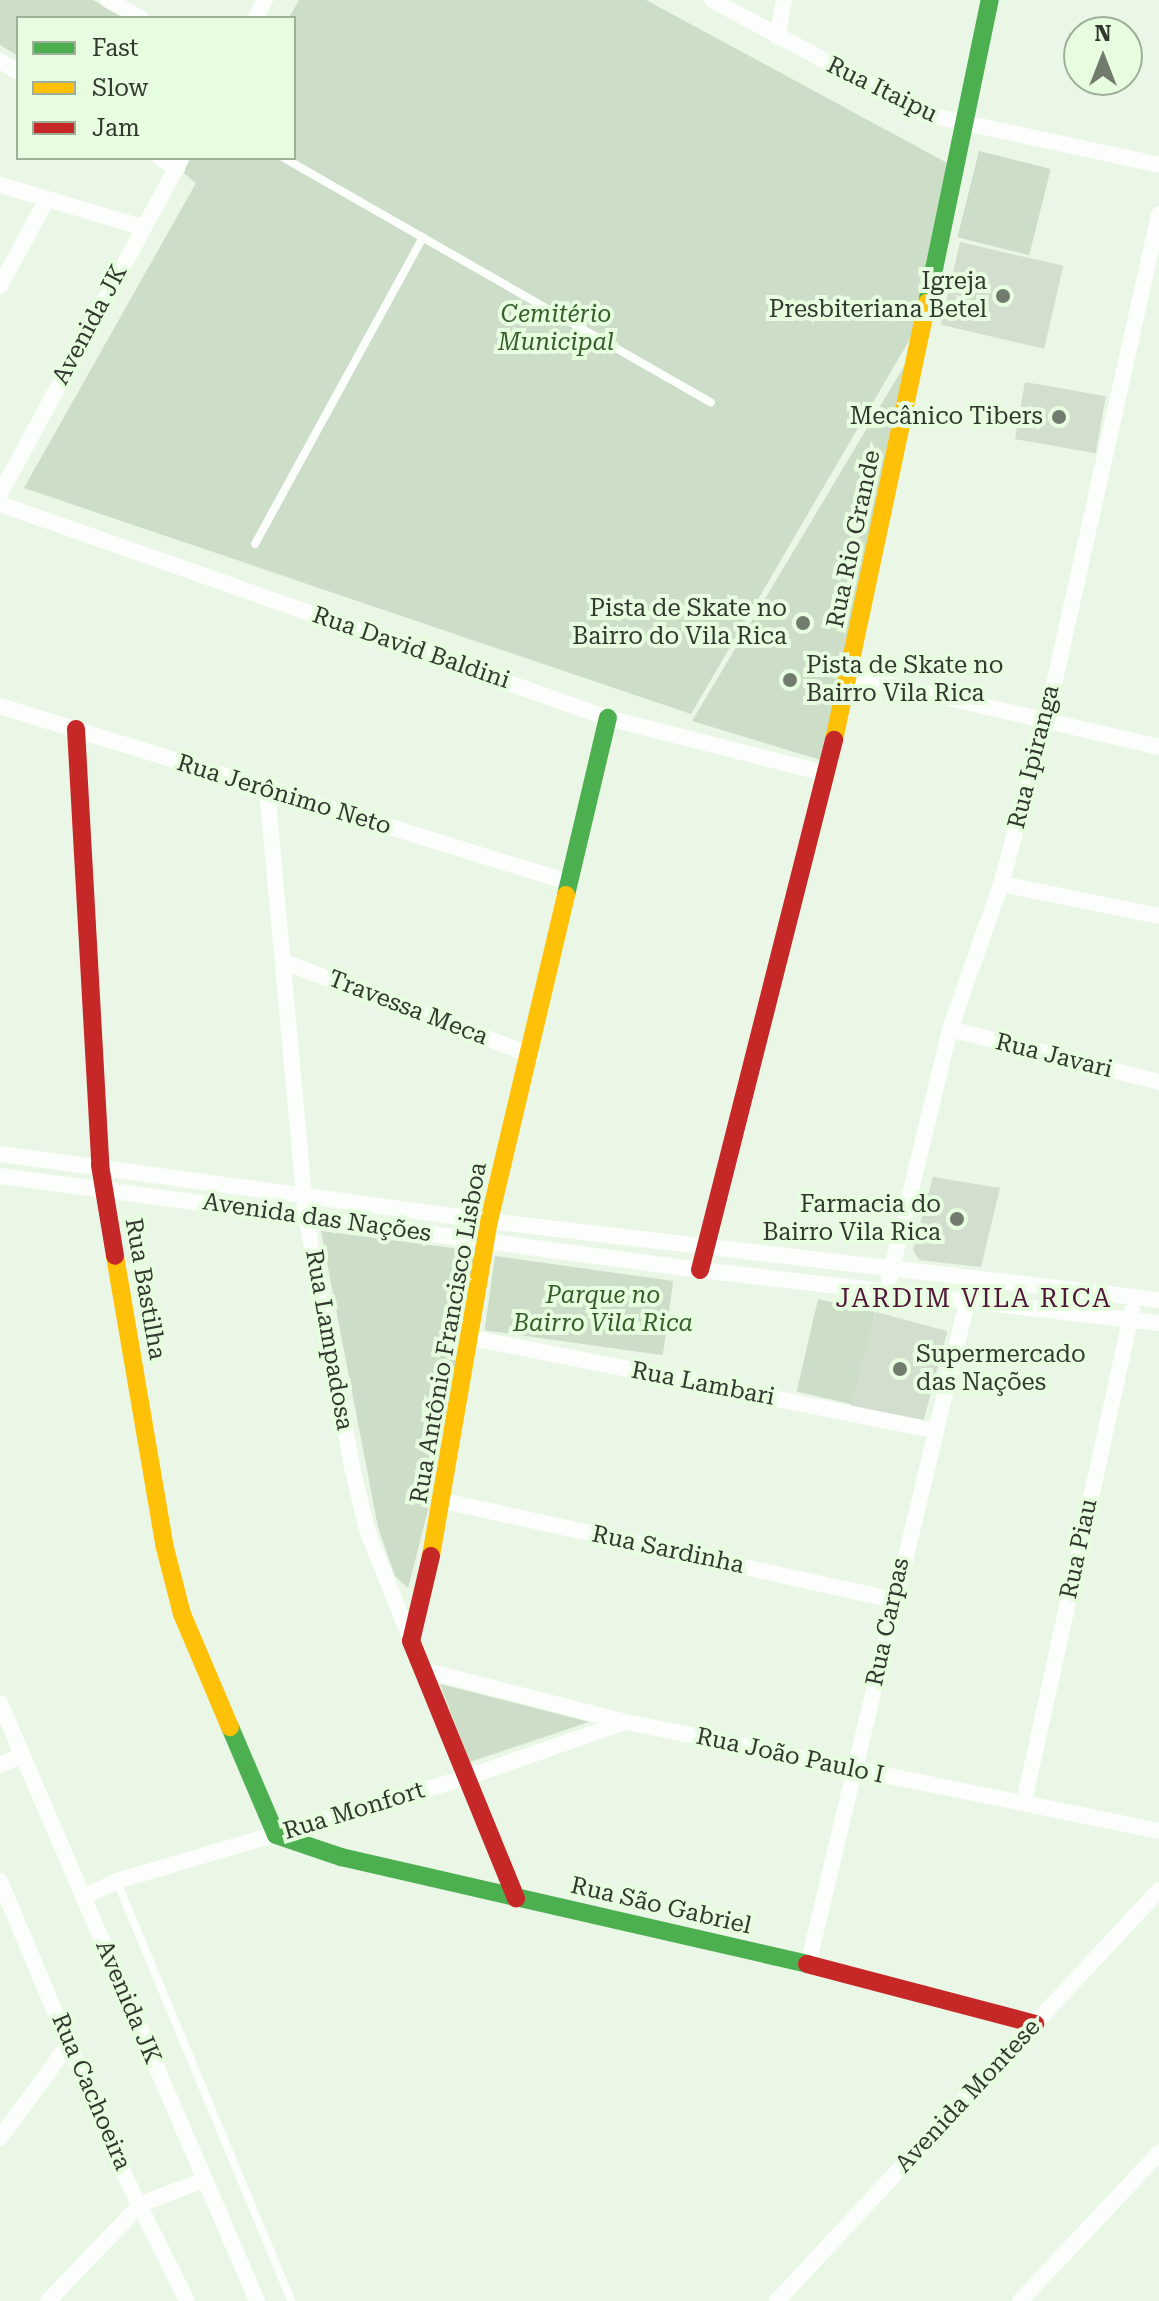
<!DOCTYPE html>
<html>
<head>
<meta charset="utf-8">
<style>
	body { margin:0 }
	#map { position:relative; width:1159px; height:2301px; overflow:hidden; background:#eaf7e6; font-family:"Roboto Serif",serif }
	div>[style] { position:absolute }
	.green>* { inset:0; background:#ccdec7; transform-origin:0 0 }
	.building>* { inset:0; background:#d2dece; transform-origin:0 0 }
	.lane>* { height:8px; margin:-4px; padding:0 4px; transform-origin:4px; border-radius:4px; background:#fcfefb }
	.street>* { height:16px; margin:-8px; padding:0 8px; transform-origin:8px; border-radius:8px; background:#fcfefb }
	.fast>* { height:18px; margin:-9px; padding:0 9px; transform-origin:9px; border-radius:9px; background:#4caf50 }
	.slow>* { height:18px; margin:-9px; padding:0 9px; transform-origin:9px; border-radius:9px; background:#ffc107 }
	.jam>* { height:18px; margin:-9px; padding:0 9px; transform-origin:9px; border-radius:9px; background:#c62828 }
	.dots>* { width:22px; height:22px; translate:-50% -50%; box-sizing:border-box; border:4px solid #e7fde0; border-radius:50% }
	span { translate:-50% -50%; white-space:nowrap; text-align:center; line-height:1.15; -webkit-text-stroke:8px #e7fde0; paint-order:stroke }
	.street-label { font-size:24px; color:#31392e }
	.poi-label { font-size:24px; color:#31392e }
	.right { translate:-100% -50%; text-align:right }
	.left { translate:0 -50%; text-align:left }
	.park-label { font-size:24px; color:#365e28; font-style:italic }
	.neighbourhood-label { font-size:26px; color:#53163a; letter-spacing:2px }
	.legend { position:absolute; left:16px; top:16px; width:280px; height:144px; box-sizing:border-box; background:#e7fde0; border:2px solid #9eaf99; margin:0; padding:10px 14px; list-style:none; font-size:24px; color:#31392e }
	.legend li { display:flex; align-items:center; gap:16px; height:40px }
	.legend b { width:40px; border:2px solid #9eaf99 }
	.north { position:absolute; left:1063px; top:16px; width:80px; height:80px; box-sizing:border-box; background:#e7fde0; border:2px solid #9eaf99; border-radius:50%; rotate:0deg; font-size:22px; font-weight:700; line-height:32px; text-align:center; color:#31392e }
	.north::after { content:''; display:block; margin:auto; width:28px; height:36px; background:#727c6e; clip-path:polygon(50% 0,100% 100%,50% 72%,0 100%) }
</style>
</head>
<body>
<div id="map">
	<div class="green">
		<i style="clip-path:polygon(0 0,93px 0,125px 18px,18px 18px,18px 56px,0 45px)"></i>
		<i style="clip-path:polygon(299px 0,646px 0,951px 165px,910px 339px,691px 714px,24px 488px,196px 183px,177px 168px,182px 158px,294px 158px,294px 18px,289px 18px)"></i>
		<i style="left:979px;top:151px;width:74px;height:89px;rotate:14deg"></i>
		<i style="clip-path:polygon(922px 336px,821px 760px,692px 721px)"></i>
		<i style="clip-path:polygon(321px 1231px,476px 1251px,432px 1495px,408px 1588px,395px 1576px,378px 1527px)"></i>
		<i style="left:495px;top:1256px;width:180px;height:75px;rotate:8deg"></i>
		<i style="left:818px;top:1299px;width:59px;height:95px;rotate:13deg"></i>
		<i style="clip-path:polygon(440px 1684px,589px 1722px,470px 1762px)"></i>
	</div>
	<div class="building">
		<i style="left:960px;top:242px;width:106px;height:85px;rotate:13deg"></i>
		<i style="left:1025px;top:382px;width:82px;height:58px;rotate:10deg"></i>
		<i style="clip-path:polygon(933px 1177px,1000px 1188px,981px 1267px,919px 1260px,913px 1250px)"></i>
		<i style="left:876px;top:1312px;width:74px;height:99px;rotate:15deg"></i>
	</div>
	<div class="lane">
		<i style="left:284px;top:158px;width:492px;rotate:29.8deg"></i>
		<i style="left:255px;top:544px;width:350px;rotate:-61.3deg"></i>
		<i style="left:117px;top:1882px;width:454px;rotate:67.4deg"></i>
	</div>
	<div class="street">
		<i style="left:108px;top:0;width:37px;rotate:29deg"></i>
		<i style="left:712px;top:0;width:241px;rotate:28.3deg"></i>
		<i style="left:924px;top:114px;width:240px;rotate:12.2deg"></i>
		<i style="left:255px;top:18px;width:21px;rotate:-61deg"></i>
		<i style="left:777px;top:37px;width:38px;rotate:-79deg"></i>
		<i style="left:0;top:61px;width:21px;rotate:31deg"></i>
		<i style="left:160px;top:158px;width:20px;rotate:30deg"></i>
		<i style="left:0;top:185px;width:148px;rotate:16.5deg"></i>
		<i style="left:0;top:286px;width:99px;rotate:-61.6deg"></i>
		<i style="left:0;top:494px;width:382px;rotate:-61.6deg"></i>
		<i style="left:0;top:504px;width:645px;rotate:19.39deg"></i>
		<i style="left:608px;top:718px;width:226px;rotate:14.3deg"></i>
		<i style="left:850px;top:675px;width:317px;rotate:13.1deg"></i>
		<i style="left:0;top:706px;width:595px;rotate:17.22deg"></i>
		<i style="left:267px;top:790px;width:428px;rotate:84.8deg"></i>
		<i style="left:306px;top:1216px;width:255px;rotate:79.6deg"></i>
		<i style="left:352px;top:1467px;width:65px;rotate:76.6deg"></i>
		<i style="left:367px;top:1530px;width:119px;rotate:68.4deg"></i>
		<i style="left:1001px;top:884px;width:161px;rotate:11.4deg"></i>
		<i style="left:284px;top:962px;width:265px;rotate:20.6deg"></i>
		<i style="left:950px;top:1029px;width:216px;rotate:14.2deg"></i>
		<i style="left:0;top:1154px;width:494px;rotate:7.8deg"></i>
		<i style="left:489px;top:1221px;width:675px;rotate:6.72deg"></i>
		<i style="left:0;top:1176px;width:706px;rotate:7.65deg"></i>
		<i style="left:700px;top:1270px;width:462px;rotate:6.6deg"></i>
		<i style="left:889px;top:1280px;width:258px;rotate:-76.3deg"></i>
		<i style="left:950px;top:1029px;width:154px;rotate:-70.6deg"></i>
		<i style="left:1001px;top:884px;width:170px;rotate:-74.7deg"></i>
		<i style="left:1046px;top:720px;width:518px;rotate:-77.41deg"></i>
		<i style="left:472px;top:1338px;width:470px;rotate:11.3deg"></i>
		<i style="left:444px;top:1501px;width:458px;rotate:12.4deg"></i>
		<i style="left:423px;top:1670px;width:210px;rotate:14.4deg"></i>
		<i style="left:626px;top:1722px;width:544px;rotate:11.56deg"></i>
		<i style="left:0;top:1703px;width:651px;rotate:66.74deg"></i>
		<i style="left:0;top:1765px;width:25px;rotate:-23deg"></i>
		<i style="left:1024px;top:1802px;width:503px;rotate:-77.59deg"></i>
		<i style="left:0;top:1881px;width:307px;rotate:67.2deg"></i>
		<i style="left:119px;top:2164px;width:153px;rotate:63.6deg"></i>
		<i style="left:83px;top:1897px;width:38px;rotate:-25deg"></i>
		<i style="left:117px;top:1881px;width:363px;rotate:-16.5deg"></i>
		<i style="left:465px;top:1778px;width:170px;rotate:-19.3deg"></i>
		<i style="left:808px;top:1964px;width:689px;rotate:-76.49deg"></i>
		<i style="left:0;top:2138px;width:115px;rotate:-53.8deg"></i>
		<i style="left:48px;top:2301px;width:134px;rotate:-46.2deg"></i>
		<i style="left:141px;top:2204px;width:67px;rotate:-20.9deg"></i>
		<i style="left:777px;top:2301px;width:561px;rotate:-47.09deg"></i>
		<i style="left:1020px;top:2301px;width:203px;rotate:-46.8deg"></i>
	</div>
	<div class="fast">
		<i style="left:927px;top:303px;width:309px;rotate:-78.3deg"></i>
		<i style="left:566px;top:895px;width:182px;rotate:-76.7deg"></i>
		<i style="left:230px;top:1727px;width:117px;rotate:66.9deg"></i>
		<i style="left:276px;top:1835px;width:69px;rotate:18.7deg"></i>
		<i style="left:341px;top:1857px;width:478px;rotate:12.9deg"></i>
	</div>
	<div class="slow">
		<i style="left:834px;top:740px;width:447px;rotate:-78deg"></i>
		<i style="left:115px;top:1256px;width:292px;rotate:80.3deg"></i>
		<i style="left:164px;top:1544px;width:72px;rotate:75.6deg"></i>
		<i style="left:182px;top:1614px;width:123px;rotate:67deg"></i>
		<i style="left:431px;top:1556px;width:340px;rotate:-80.2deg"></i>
		<i style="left:489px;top:1221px;width:335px;rotate:-76.7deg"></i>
	</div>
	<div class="jam">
		<i style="left:76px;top:729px;width:437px;rotate:86.8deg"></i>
		<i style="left:100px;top:1165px;width:92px;rotate:80.6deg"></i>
		<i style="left:700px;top:1270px;width:547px;rotate:-75.81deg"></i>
		<i style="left:431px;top:1556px;width:87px;rotate:103.2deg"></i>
		<i style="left:411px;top:1641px;width:278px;rotate:67.8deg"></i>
		<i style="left:807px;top:1964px;width:236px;rotate:14.7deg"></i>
	</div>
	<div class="dots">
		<i style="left:1003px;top:296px;background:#727c6e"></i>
		<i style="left:1059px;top:417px;background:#727c6e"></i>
		<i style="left:803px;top:623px;background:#727c6e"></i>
		<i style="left:790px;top:680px;background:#727c6e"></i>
		<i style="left:957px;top:1219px;background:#727c6e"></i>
		<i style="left:900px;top:1369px;background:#727c6e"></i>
	</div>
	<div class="street-label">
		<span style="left:882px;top:90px;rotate:26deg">Rua Itaipu</span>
		<span style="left:90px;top:325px;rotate:-62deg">Avenida JK</span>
		<span style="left:854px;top:539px;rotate:-78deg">Rua Rio Grande</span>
		<span style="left:411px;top:648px;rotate:19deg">Rua David Baldini</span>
		<span style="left:1034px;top:757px;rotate:-76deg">Rua Ipiranga</span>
		<span style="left:284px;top:795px;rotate:17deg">Rua Jerônimo Neto</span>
		<span style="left:408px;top:1008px;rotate:21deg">Travessa Meca</span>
		<span style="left:1054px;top:1056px;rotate:14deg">Rua Javari</span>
		<span style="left:317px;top:1218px;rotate:8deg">Avenida das Nações</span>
		<span style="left:145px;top:1289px;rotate:80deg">Rua Bastilha</span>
		<span style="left:449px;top:1333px;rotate:-80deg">Rua Antônio Francisco Lisboa</span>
		<span style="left:329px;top:1340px;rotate:80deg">Rua Lampadosa</span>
		<span style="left:703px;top:1384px;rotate:11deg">Rua Lambari</span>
		<span style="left:1079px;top:1549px;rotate:-78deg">Rua Piau</span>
		<span style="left:668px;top:1550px;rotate:12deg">Rua Sardinha</span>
		<span style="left:888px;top:1622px;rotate:-78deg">Rua Carpas</span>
		<span style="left:790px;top:1756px;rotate:12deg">Rua João Paulo I</span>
		<span style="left:354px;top:1811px;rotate:-17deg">Rua Monfort</span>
		<span style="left:661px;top:1906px;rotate:13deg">Rua São Gabriel</span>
		<span style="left:128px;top:2002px;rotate:67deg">Avenida JK</span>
		<span style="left:91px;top:2092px;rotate:67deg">Rua Cachoeira</span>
		<span style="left:968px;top:2096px;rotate:-47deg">Avenida Montese</span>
	</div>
	<div class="poi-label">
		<span class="right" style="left:987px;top:296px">Igreja<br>Presbiteriana Betel</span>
		<span class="right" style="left:1043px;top:417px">Mecânico Tibers</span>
		<span class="right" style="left:787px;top:623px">Pista de Skate no<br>Bairro do Vila Rica</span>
		<span class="left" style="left:806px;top:680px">Pista de Skate no<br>Bairro Vila Rica</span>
		<span class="right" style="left:941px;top:1219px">Farmacia do<br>Bairro Vila Rica</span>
		<span class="left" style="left:916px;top:1369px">Supermercado<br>das Nações</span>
	</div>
	<div class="park-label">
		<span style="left:556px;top:329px">Cemitério<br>Municipal</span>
		<span style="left:603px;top:1310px">Parque no<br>Bairro Vila Rica</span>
	</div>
	<div class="neighbourhood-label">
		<span style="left:974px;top:1299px">JARDIM VILA RICA</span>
	</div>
	<ul class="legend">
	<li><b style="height:10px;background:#4caf50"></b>Fast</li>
	<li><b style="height:10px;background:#ffc107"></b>Slow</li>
	<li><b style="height:10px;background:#c62828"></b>Jam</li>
	</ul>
	<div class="north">N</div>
</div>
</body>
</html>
